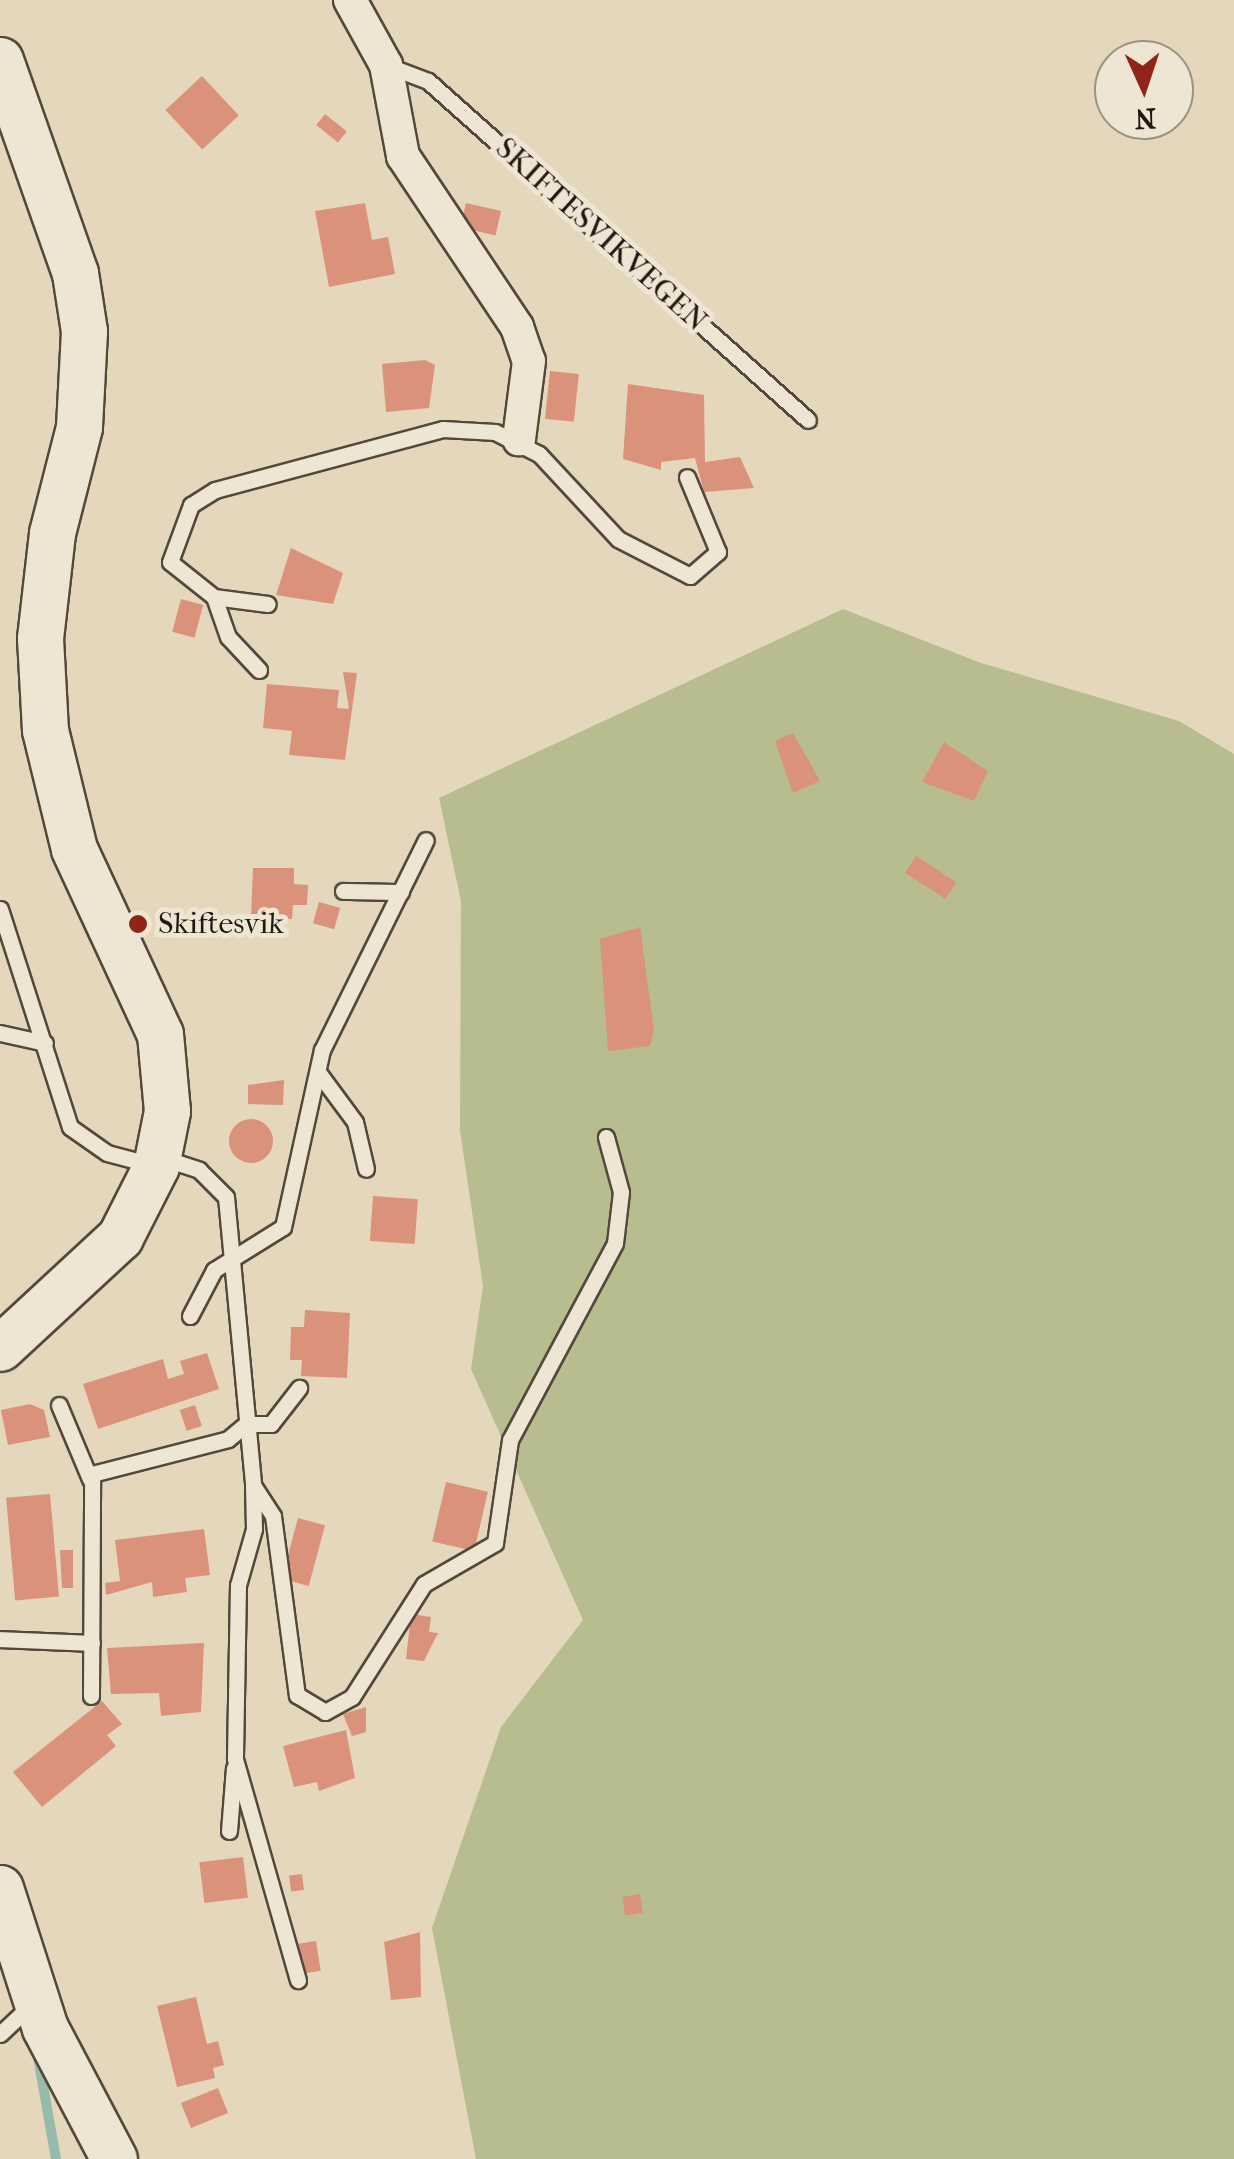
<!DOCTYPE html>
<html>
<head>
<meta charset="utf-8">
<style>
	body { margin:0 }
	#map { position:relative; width:1234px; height:2159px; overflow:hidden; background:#e5d7bb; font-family:"IM FELL French Canon",serif }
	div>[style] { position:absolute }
	.green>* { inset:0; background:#b7bd8e }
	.stream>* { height:10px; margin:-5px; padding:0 5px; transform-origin:5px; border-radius:5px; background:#96baab }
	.building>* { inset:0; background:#da937a; transform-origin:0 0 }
	.round { border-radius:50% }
	.roads { filter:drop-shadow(2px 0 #53483c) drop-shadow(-2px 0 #53483c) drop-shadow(0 2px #53483c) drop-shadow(0 -2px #53483c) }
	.service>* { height:15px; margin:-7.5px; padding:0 7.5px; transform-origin:7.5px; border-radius:7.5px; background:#eee5d3 }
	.minor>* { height:32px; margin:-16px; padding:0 16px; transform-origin:16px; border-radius:16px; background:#eee5d3 }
	.secondary>* { height:45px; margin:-22.5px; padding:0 22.5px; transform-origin:22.5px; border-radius:22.5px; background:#eee5d3 }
	.dots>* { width:28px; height:28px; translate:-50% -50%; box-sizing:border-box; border:5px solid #eee5d3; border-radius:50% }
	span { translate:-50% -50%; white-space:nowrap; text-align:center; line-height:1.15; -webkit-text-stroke:10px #eee5d3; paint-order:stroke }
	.street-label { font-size:30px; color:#221811 }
	.poi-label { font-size:30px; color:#221811 }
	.left { translate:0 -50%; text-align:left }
	.north { position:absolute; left:1094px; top:40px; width:100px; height:100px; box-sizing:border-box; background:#eee5d3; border:2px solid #9c9385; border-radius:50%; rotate:177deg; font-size:28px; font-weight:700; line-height:40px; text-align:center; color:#221811 }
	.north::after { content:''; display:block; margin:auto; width:35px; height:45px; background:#8f2418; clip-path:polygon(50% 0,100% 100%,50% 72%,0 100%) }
</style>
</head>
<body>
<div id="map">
	<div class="green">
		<i style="clip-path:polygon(843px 609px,981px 663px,1179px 721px,1234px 754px,1234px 2159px,476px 2159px,432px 1928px,501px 1727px,583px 1620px,471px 1369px,483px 1286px,460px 1130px,461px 901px,439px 798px)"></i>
	</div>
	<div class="stream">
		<i style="left:38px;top:2057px;width:104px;rotate:80deg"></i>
	</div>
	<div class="building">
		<i style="left:202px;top:76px;width:54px;height:50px;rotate:47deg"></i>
		<i style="left:325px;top:114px;width:28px;height:14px;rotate:39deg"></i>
		<i style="clip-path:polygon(365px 203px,372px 240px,388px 237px,395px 274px,329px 287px,315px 211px)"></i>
		<i style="left:466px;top:203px;width:36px;height:25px;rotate:13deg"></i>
		<i style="clip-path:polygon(425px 360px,435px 365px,429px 408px,386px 412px,382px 364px)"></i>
		<i style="left:550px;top:371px;width:29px;height:48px;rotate:6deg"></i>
		<i style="clip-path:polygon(628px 384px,704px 395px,705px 462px,740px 457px,754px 488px,704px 492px,695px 458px,661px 462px,661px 470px,623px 459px)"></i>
		<i style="clip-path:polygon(291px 548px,343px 573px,333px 604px,276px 595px)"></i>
		<i style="left:181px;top:599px;width:23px;height:34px;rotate:15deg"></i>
		<i style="clip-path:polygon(343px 672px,357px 673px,345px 760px,289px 755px,292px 731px,263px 728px,267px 684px,339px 690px,337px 708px,349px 709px)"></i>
		<i style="clip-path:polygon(793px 733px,820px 781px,793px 793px,775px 741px)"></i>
		<i style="clip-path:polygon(944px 742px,988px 771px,974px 801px,922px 782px)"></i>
		<i style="left:916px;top:856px;width:48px;height:20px;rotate:33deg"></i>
		<i style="clip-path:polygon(253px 868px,294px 868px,294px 884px,308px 885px,307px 905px,293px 905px,292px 919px,251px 918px)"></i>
		<i style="left:319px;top:902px;width:22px;height:22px;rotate:16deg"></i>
		<i style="clip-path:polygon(640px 927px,654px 1030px,650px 1046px,608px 1051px,600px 939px)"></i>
		<i style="clip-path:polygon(284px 1080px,283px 1105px,248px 1104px,248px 1085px)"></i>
		<i class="round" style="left:229px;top:1119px;width:44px;height:44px"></i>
		<i style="left:373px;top:1196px;width:45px;height:45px;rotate:4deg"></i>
		<i style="clip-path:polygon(305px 1310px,350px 1313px,347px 1378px,301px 1376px,302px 1360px,290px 1360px,291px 1327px,304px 1327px)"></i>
		<i style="clip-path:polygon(207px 1353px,219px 1389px,98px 1429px,83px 1384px,163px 1359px,168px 1379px,184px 1374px,180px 1361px)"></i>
		<i style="clip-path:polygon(30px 1404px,44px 1410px,50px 1437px,8px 1445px,1px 1410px)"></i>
		<i style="left:195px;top:1405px;width:22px;height:16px;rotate:72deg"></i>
		<i style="left:446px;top:1482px;width:43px;height:61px;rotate:13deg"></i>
		<i style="left:50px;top:1494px;width:103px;height:44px;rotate:85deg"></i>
		<i style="left:298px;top:1518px;width:28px;height:63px;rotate:15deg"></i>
		<i style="clip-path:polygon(204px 1529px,210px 1575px,185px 1578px,187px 1592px,153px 1597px,152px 1582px,106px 1595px,105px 1583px,120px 1581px,115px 1540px)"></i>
		<i style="clip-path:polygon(60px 1550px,73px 1550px,73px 1588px,62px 1588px)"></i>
		<i style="clip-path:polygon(411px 1614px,431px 1617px,429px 1632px,438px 1633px,424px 1661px,406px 1659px)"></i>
		<i style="clip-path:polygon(204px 1643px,201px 1712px,161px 1716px,159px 1693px,111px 1694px,107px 1648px)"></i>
		<i style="clip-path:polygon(102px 1701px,122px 1724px,107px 1735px,116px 1746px,42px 1807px,13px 1772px)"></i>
		<i style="clip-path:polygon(366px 1707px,366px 1732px,352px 1736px,343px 1714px)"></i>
		<i style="clip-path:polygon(346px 1730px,355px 1778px,319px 1791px,317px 1782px,294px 1787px,283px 1746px)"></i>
		<i style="left:243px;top:1857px;width:41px;height:44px;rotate:83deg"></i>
		<i style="left:302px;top:1874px;width:16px;height:13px;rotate:83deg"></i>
		<i style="left:640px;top:1894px;width:19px;height:18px;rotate:81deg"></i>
		<i style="clip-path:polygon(420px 1932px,421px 1997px,391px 2000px,384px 1942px)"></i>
		<i style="left:316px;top:1941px;width:30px;height:18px;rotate:81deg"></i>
		<i style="clip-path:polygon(196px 1997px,207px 2044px,218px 2041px,224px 2065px,213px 2068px,215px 2078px,177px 2087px,157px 2006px)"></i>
		<i style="left:218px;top:2088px;width:27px;height:40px;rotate:68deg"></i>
	</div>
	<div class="roads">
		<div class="service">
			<i style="left:386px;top:65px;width:45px;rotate:20.9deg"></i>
			<i style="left:428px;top:81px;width:509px;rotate:41.74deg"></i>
			<i style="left:214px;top:597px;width:54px;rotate:7.4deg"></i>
			<i style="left:259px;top:670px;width:45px;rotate:-133.2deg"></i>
			<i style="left:228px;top:637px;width:42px;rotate:-109.3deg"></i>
			<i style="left:214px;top:597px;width:56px;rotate:-141.5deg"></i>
			<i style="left:170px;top:562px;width:61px;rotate:-69.8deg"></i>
			<i style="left:191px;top:505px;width:28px;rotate:-32deg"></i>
			<i style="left:215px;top:490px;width:236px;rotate:-15deg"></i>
			<i style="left:443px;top:429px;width:52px;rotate:3.3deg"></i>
			<i style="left:495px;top:432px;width:49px;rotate:26.6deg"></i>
			<i style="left:539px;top:454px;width:116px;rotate:47.1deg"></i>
			<i style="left:618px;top:539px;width:81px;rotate:27.2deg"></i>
			<i style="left:690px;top:576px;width:37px;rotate:-41deg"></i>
			<i style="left:718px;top:552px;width:81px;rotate:-112.5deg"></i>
			<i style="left:343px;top:891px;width:58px;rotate:1deg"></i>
			<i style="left:0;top:909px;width:229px;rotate:72.2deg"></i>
			<i style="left:70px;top:1127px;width:45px;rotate:35.1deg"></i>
			<i style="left:107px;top:1153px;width:47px;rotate:14.9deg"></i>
			<i style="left:0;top:1033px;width:46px;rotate:12.5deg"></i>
			<i style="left:318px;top:1072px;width:62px;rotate:53.5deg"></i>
			<i style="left:355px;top:1122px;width:48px;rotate:76.8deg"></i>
			<i style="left:163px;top:1158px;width:38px;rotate:18deg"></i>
			<i style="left:199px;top:1170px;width:38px;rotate:45deg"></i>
			<i style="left:226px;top:1197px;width:289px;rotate:84.6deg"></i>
			<i style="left:253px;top:1485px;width:37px;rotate:57deg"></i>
			<i style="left:273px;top:1516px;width:181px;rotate:82.4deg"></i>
			<i style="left:297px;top:1695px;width:33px;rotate:31deg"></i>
			<i style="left:325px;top:1712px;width:31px;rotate:-29deg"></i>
			<i style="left:352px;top:1697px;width:134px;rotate:-57.5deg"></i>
			<i style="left:424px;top:1584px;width:82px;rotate:-30deg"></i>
			<i style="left:495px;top:1543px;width:104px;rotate:-81.7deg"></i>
			<i style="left:510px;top:1440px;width:223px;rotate:-61.9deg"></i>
			<i style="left:615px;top:1243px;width:51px;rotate:-83.3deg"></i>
			<i style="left:621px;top:1192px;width:57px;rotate:-105.3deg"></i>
			<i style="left:190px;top:1316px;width:52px;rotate:-62.4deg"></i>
			<i style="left:214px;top:1270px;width:81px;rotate:-31.9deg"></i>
			<i style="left:283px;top:1227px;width:181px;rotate:-77.6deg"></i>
			<i style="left:322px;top:1050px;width:234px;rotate:-63.7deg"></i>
			<i style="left:59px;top:1405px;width:80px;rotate:67.3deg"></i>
			<i style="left:253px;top:1485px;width:44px;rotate:88.7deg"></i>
			<i style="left:254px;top:1529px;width:58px;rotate:105.9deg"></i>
			<i style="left:238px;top:1585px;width:174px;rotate:91deg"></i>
			<i style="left:235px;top:1759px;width:230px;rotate:74.1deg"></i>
			<i style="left:0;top:1639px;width:92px;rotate:2.5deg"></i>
			<i style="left:91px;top:1696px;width:222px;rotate:-89.7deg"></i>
			<i style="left:92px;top:1474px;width:140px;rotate:-14.4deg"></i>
			<i style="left:228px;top:1439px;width:23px;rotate:-40deg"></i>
			<i style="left:246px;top:1424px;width:25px"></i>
			<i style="left:271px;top:1424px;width:46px;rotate:-52.1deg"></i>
			<i style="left:229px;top:1831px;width:63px;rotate:-85.5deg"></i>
			<i style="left:0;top:2034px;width:44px;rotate:-43.2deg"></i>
		</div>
		<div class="minor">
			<i style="left:350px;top:0;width:74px;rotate:61deg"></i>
			<i style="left:386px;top:65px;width:93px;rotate:79.4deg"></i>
			<i style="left:403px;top:156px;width:206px;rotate:56.3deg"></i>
			<i style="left:517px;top:327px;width:36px;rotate:71deg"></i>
			<i style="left:529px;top:361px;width:79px;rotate:97.3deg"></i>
		</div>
		<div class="secondary">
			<i style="left:0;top:60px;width:226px;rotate:70.6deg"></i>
			<i style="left:75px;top:273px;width:59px;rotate:81.2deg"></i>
			<i style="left:84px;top:331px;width:96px;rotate:93deg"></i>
			<i style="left:79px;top:427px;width:109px;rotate:104.3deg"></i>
			<i style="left:52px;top:533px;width:106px;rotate:96.5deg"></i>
			<i style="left:40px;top:638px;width:92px;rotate:86.9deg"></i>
			<i style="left:45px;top:730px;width:122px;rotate:76.3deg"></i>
			<i style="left:74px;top:849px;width:204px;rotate:65.1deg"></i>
			<i style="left:160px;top:1034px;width:77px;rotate:84.8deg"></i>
			<i style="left:167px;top:1111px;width:56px;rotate:101.3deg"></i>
			<i style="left:156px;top:1166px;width:80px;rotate:116.9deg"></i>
			<i style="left:120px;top:1237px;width:163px;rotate:137.2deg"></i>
			<i style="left:0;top:1888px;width:147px;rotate:72.2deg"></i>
			<i style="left:45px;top:2028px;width:148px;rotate:62.2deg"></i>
		</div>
	</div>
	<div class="dots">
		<i style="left:138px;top:924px;background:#8f2418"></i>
	</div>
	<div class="street-label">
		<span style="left:601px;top:235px;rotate:42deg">SKIFTESVIKVEGEN</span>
	</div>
	<div class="poi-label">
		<span class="left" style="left:158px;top:924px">Skiftesvik</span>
	</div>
	<div class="north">N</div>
</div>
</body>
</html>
